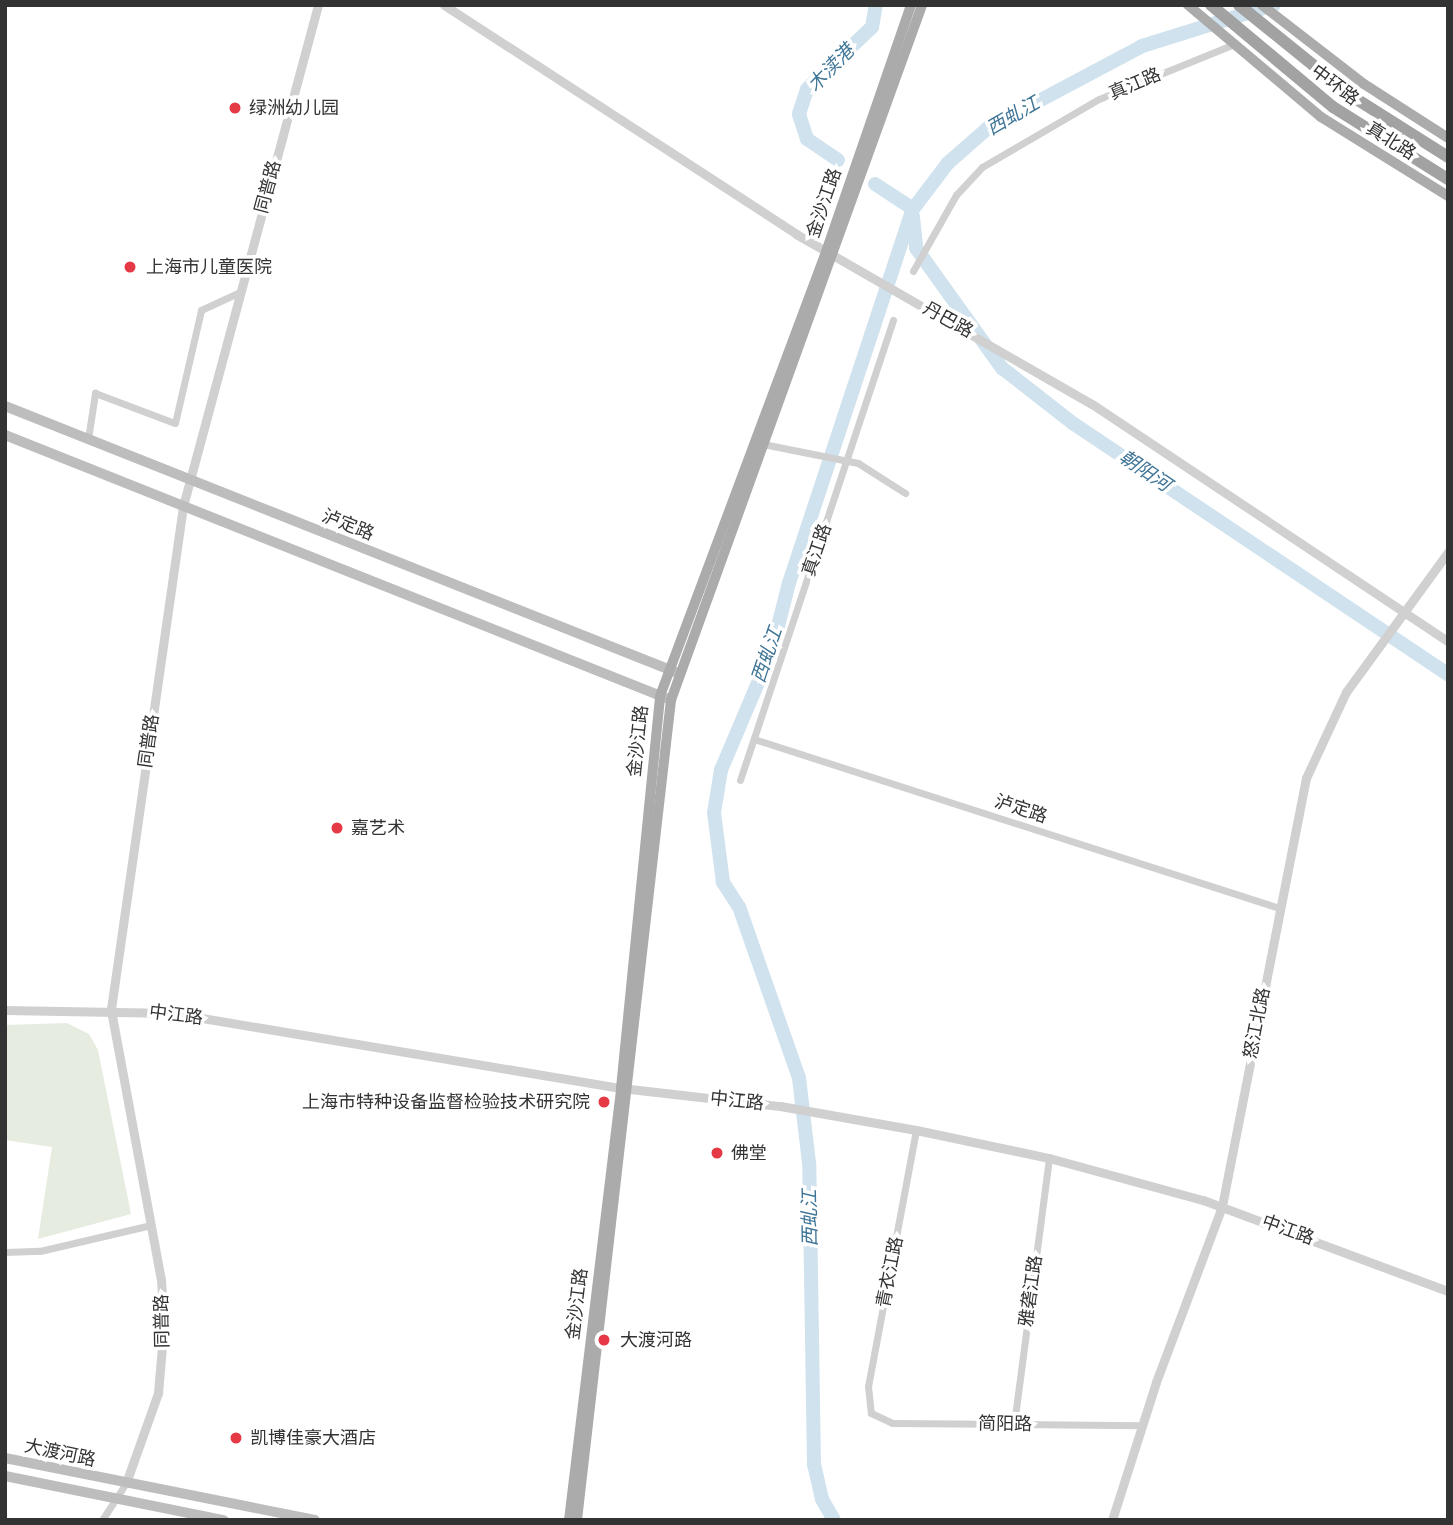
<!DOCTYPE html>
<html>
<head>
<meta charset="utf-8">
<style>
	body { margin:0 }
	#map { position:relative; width:1453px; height:1525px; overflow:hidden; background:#fff; font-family:"Asap Condensed","Noto Sans SC",sans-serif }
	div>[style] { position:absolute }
	.green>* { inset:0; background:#e6ecdf }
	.river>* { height:14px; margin:-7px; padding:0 7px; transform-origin:7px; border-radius:7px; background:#cfe2ee }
	.minor>* { height:7px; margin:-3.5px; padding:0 3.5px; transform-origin:3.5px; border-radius:3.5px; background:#d0d0d0 }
	.tertiary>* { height:9px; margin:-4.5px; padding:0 4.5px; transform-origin:4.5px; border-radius:4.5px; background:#d0d0d0 }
	.secondary>* { height:10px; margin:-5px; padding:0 5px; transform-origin:5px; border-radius:5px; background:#bdbdbd }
	.primary>* { height:10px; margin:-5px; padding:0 5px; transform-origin:5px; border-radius:5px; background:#ababab }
	.trunk>* { height:12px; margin:-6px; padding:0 6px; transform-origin:6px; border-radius:6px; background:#a2a2a2 }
	.dots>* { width:19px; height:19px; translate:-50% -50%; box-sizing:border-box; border:4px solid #fff; border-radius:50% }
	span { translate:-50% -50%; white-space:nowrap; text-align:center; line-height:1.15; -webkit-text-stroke:7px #fff; paint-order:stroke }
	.street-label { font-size:18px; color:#333 }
	.poi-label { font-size:18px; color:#333 }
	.left { translate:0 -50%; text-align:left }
	.right { translate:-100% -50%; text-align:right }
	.water-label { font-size:19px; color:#3f7597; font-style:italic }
	.frame { position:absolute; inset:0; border:7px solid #333; pointer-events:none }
</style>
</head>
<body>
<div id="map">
	<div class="green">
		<i style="clip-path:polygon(67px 1023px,89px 1034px,98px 1050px,131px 1214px,38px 1239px,52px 1147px,5px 1140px,5px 1025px)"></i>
	</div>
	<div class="river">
		<i style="left:838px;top:160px;width:37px;rotate:-146deg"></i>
		<i style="left:807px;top:139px;width:26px;rotate:-108deg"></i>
		<i style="left:799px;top:114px;width:26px;rotate:-72deg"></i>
		<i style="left:807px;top:89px;width:90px;rotate:-43.6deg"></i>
		<i style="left:872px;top:27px;width:22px;rotate:-80deg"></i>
		<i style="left:875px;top:184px;width:45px;rotate:33.3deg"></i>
		<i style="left:913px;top:217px;width:31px;rotate:84deg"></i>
		<i style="left:916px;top:248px;width:148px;rotate:54.4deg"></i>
		<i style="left:1002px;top:368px;width:91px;rotate:37.9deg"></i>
		<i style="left:1074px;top:424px;width:450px;rotate:33.8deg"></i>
		<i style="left:834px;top:1520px;width:24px;rotate:-120deg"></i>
		<i style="left:822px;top:1499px;width:35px;rotate:-103deg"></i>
		<i style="left:814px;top:1465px;width:302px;rotate:-90.9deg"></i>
		<i style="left:809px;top:1163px;width:86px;rotate:-96.7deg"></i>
		<i style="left:799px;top:1078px;width:181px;rotate:-109.3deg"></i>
		<i style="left:739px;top:907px;width:30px;rotate:-123deg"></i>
		<i style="left:723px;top:882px;width:70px;rotate:-97.4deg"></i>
		<i style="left:714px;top:813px;width:44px;rotate:-80.8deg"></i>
		<i style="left:721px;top:770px;width:130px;rotate:-67deg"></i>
		<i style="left:772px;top:650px;width:69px;rotate:-75.8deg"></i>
		<i style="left:789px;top:583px;width:394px;rotate:-71.7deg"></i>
		<i style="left:913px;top:209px;width:58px;rotate:-52.7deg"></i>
		<i style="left:948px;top:163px;width:53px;rotate:-41.2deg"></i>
		<i style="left:988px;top:128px;width:174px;rotate:-28deg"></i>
		<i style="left:1142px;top:46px;width:138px;rotate:-17.3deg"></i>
	</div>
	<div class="minor">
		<i style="left:913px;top:271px;width:87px;rotate:-60.5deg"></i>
		<i style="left:956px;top:195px;width:38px;rotate:-47deg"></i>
		<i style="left:982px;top:167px;width:135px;rotate:-30.2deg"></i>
		<i style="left:1099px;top:99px;width:144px;rotate:-22.1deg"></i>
		<i style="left:88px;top:439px;width:47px;rotate:-81.3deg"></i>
		<i style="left:95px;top:393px;width:85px;rotate:20.6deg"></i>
		<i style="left:175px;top:423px;width:116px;rotate:-77deg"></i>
		<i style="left:201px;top:310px;width:43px;rotate:-24.8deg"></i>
		<i style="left:763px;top:444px;width:97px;rotate:11.3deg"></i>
		<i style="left:858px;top:463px;width:56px;rotate:32.6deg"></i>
		<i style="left:754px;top:739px;width:552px;rotate:17.84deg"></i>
		<i style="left:740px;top:780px;width:485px;rotate:-71.6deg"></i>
		<i style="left:916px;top:1130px;width:260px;rotate:100.6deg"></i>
		<i style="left:868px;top:1386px;width:27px;rotate:84deg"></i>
		<i style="left:871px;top:1413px;width:23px;rotate:25deg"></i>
		<i style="left:892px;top:1423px;width:249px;rotate:0.5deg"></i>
		<i style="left:5px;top:1252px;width:35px;rotate:-2deg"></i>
		<i style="left:40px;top:1251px;width:114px;rotate:-13.2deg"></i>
		<i style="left:1014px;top:1424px;width:268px;rotate:-82.5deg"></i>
		<i style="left:102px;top:1520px;width:44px;rotate:-57deg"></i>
	</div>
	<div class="tertiary">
		<i style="left:444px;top:5px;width:420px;rotate:33deg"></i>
		<i style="left:796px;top:234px;width:341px;rotate:29.9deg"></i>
		<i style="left:1092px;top:404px;width:428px;rotate:33.7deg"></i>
		<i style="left:5px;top:1010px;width:167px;rotate:1deg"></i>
		<i style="left:172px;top:1013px;width:455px;rotate:9.5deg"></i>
		<i style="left:621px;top:1088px;width:160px;rotate:6.5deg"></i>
		<i style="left:780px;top:1106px;width:138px;rotate:10deg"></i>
		<i style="left:916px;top:1130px;width:136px;rotate:11.9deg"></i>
		<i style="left:1049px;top:1158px;width:160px;rotate:15.3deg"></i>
		<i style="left:1203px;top:1200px;width:261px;rotate:20.4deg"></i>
		<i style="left:126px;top:1483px;width:96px;rotate:-70.4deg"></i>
		<i style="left:158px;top:1393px;width:70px;rotate:-85.1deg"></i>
		<i style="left:164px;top:1323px;width:43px;rotate:-94deg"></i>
		<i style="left:161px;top:1280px;width:276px;rotate:-100.5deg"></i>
		<i style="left:111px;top:1009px;width:508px;rotate:-81.85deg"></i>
		<i style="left:183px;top:506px;width:519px;rotate:-74.92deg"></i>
		<i style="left:1112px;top:1520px;width:145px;rotate:-72.3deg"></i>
		<i style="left:1156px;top:1382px;width:188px;rotate:-69.4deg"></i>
		<i style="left:1222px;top:1206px;width:436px;rotate:-78.9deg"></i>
		<i style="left:1306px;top:778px;width:95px;rotate:-65.1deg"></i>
		<i style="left:1346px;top:692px;width:173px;rotate:-53.9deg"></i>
	</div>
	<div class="secondary">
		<i style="left:5px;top:406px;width:724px;rotate:21.64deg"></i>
		<i style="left:5px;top:435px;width:717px;rotate:21.7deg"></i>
		<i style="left:5px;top:1458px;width:316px;rotate:11.3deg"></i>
		<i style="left:5px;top:1476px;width:223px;rotate:11.4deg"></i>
	</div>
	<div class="primary">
		<i style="left:1188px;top:5px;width:174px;rotate:40.1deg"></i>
		<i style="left:1321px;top:117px;width:150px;rotate:31.9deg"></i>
		<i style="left:1262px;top:5px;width:129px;rotate:37.8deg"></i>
		<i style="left:1364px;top:84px;width:100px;rotate:32.7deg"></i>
		<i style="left:569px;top:1520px;width:435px;rotate:-83.1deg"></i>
		<i style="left:621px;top:1088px;width:394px;rotate:-84.3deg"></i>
		<i style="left:660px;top:696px;width:474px;rotate:-69.5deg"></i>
		<i style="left:826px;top:252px;width:261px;rotate:-71deg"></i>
		<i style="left:577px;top:1520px;width:825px;rotate:-83.46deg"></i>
		<i style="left:671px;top:700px;width:739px;rotate:-70.14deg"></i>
	</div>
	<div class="trunk">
		<i style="left:1211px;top:5px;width:159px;rotate:39.9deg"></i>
		<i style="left:1333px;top:107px;width:136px;rotate:32.1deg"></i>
		<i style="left:1239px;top:5px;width:143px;rotate:39deg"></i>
		<i style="left:1350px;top:95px;width:116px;rotate:32.3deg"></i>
	</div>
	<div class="dots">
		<i style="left:235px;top:108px;background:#e63946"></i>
		<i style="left:130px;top:267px;background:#e63946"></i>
		<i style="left:337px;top:828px;background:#e63946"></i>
		<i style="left:604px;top:1102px;background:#e63946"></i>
		<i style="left:717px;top:1153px;background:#e63946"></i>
		<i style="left:604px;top:1340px;background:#e63946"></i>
		<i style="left:236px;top:1438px;background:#e63946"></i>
	</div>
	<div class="street-label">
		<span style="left:1135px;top:84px;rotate:-23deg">真江路</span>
		<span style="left:1335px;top:85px;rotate:37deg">中环路</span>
		<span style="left:1391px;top:141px;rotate:32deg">真北路</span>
		<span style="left:268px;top:187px;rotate:-75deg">同普路</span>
		<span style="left:824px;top:203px;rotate:-71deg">金沙江路</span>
		<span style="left:948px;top:320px;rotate:29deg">丹巴路</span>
		<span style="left:348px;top:525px;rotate:22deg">泸定路</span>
		<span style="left:817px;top:550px;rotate:-71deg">真江路</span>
		<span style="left:149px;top:741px;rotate:-82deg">同普路</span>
		<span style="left:638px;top:741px;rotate:-84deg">金沙江路</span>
		<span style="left:1021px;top:809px;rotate:18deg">泸定路</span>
		<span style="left:176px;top:1015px;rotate:7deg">中江路</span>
		<span style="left:1257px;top:1023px;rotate:-79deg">怒江北路</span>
		<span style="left:737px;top:1101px;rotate:6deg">中江路</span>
		<span style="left:1288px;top:1230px;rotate:20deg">中江路</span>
		<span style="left:890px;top:1272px;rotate:-79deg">青衣江路</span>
		<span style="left:1031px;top:1291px;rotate:-82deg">雅砻江路</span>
		<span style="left:577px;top:1304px;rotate:-83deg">金沙江路</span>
		<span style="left:162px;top:1321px;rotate:-91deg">同普路</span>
		<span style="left:1005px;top:1424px;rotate:1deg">简阳路</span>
		<span style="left:60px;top:1453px;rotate:12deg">大渡河路</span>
	</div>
	<div class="poi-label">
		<span class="left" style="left:249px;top:108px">绿洲幼儿园</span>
		<span class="left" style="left:146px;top:267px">上海市儿童医院</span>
		<span class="left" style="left:351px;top:828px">嘉艺术</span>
		<span class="right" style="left:590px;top:1102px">上海市特种设备监督检验技术研究院</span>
		<span class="left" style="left:731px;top:1153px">佛堂</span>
		<span class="left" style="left:620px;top:1340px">大渡河路</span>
		<span class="left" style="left:250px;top:1438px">凯博佳豪大酒店</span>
	</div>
	<div class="water-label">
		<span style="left:831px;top:68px;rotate:-46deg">木渎港</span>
		<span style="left:1013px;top:116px;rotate:-30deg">西虬江</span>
		<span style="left:1145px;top:471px;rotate:34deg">朝阳河</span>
		<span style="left:767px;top:655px;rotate:-71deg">西虬江</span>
		<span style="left:810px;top:1218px;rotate:-91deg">西虬江</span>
	</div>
	<div class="frame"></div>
</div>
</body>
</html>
